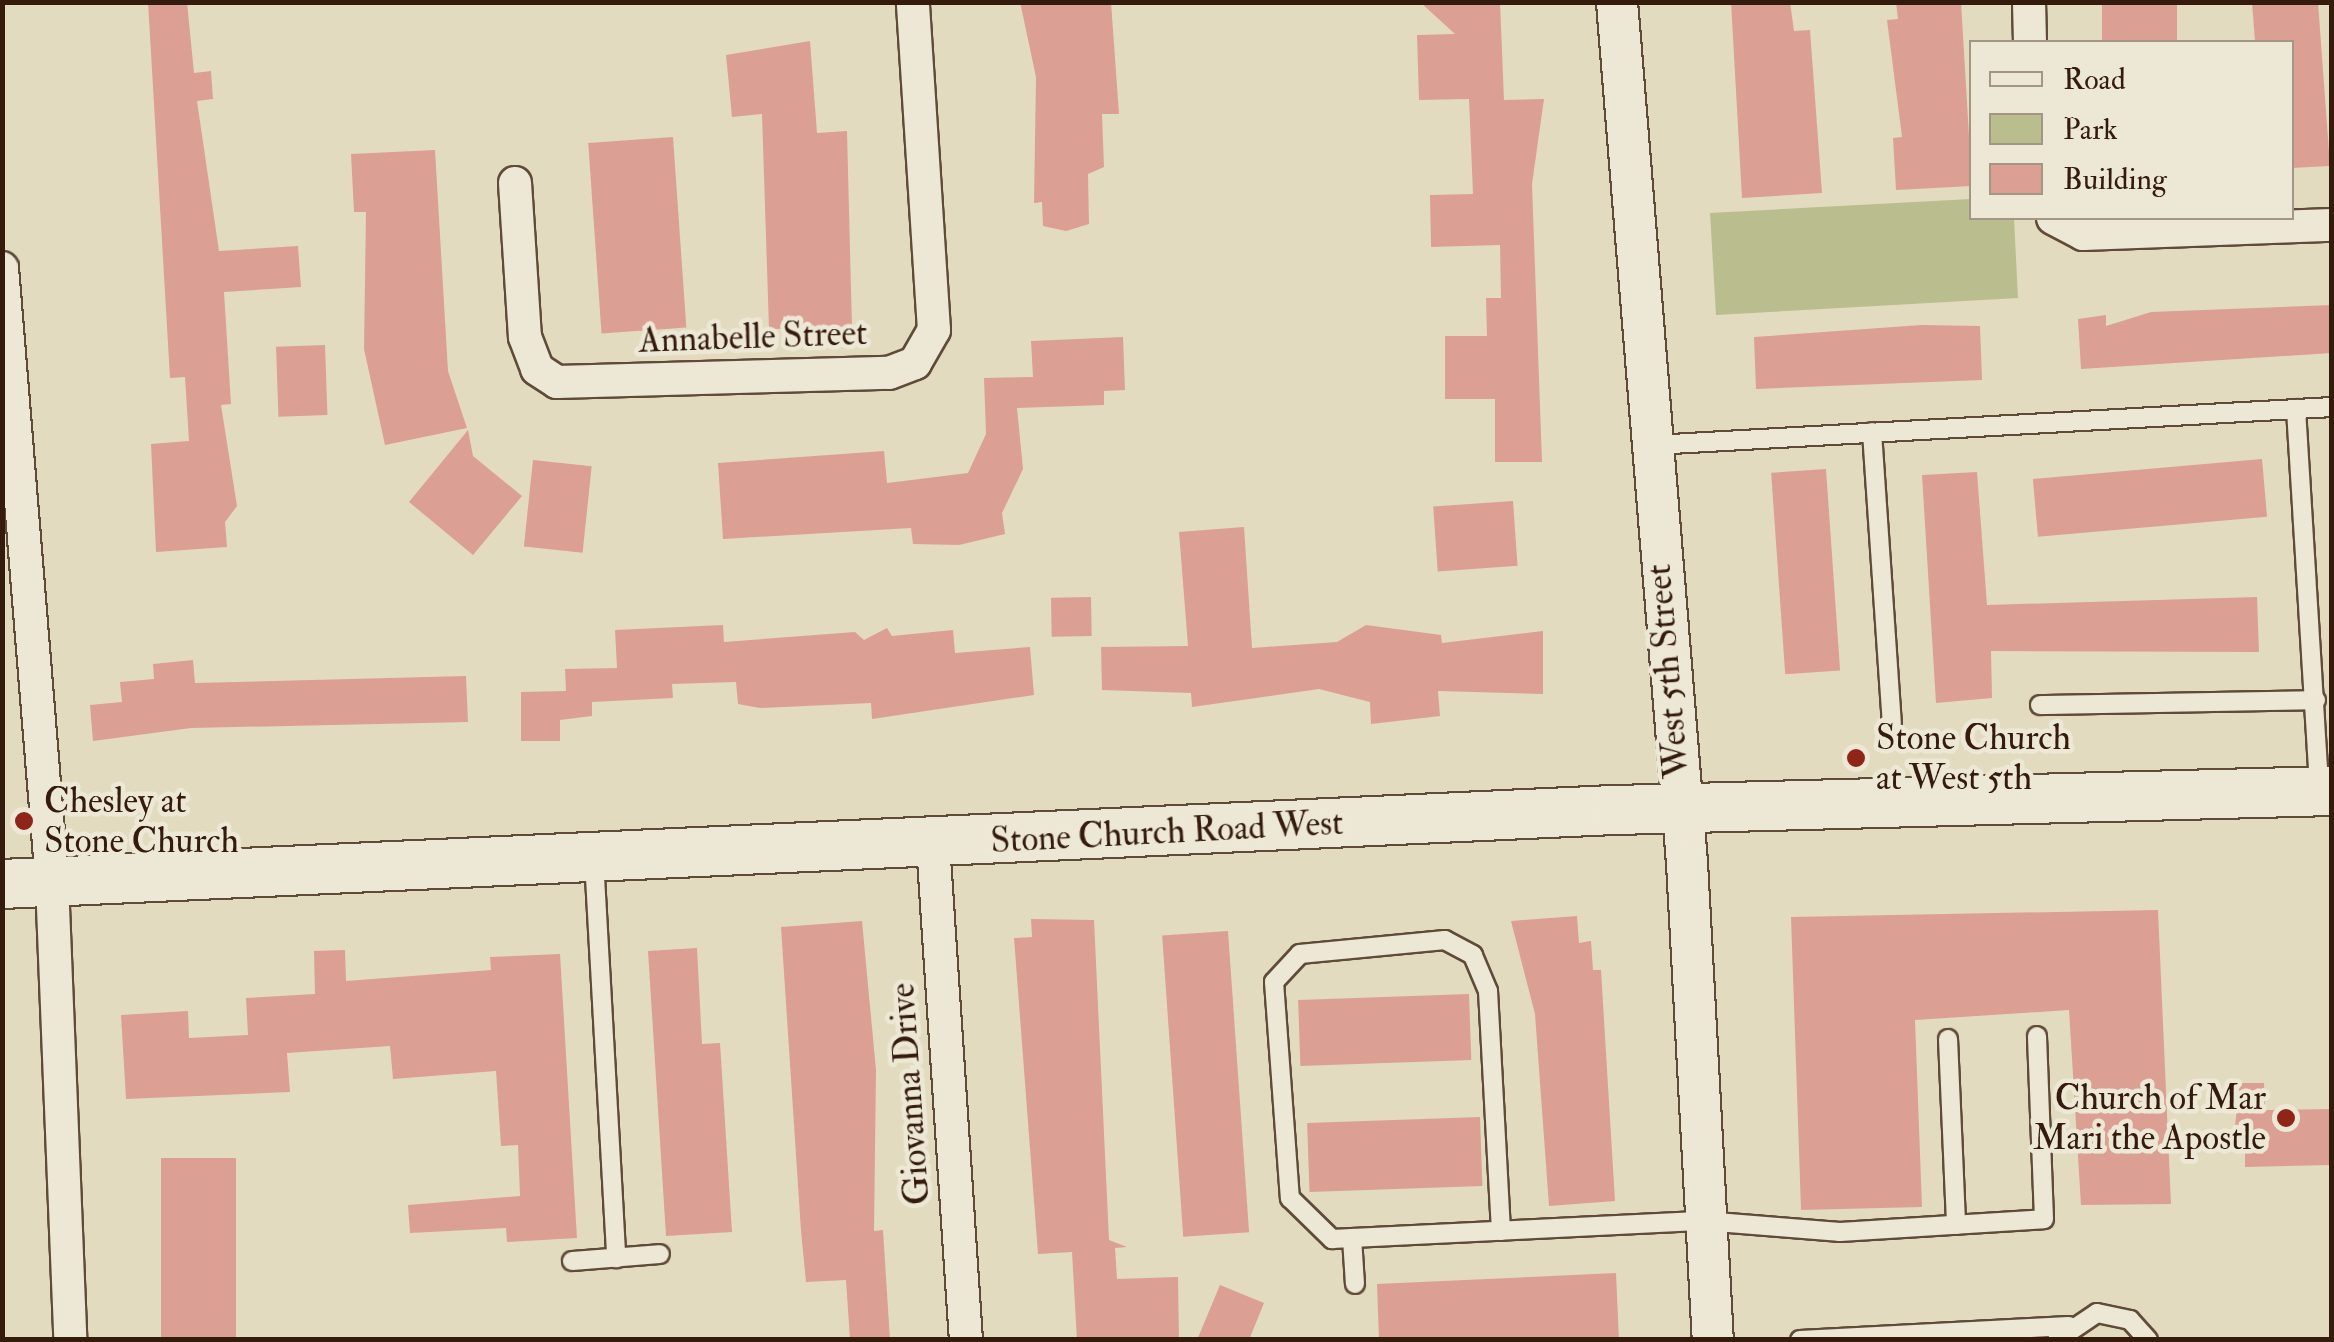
<!DOCTYPE html>
<html>
<head>
<meta charset="utf-8">
<style>
	body { margin:0 }
	#map { position:relative; width:2334px; height:1342px; overflow:hidden; background:#e3dbc0; font-family:"IM FELL Double Pica",serif }
	div>[style] { position:absolute }
	.green>* { inset:0; background:#babe8e }
	.building>* { inset:0; background:#dc9f93; transform-origin:0 0 }
	.roads { filter:drop-shadow(2px 0 #604b39) drop-shadow(-2px 0 #604b39) drop-shadow(0 2px #604b39) drop-shadow(0 -2px #604b39) }
	.service>* { height:18px; margin:-9px; padding:0 9px; transform-origin:9px; border-radius:9px; background:#ede8d6 }
	.minor>* { height:32px; margin:-16px; padding:0 16px; transform-origin:16px; border-radius:16px; background:#ede8d6 }
	.tertiary>* { height:40px; margin:-20px; padding:0 20px; transform-origin:20px; border-radius:20px; background:#ede8d6 }
	.secondary>* { height:48px; margin:-24px; padding:0 24px; transform-origin:24px; border-radius:24px; background:#ede8d6 }
	.dots>* { width:28px; height:28px; translate:-50% -50%; box-sizing:border-box; border:5px solid #ede8d6; border-radius:50% }
	span { translate:-50% -50%; white-space:nowrap; text-align:center; line-height:1.15; -webkit-text-stroke:9px #ede8d6; paint-order:stroke }
	.street-label { font-size:35px; color:#351b0c }
	.poi-label { font-size:35px; color:#351b0c }
	.left { translate:0 -50%; text-align:left }
	.right { translate:-100% -50%; text-align:right }
	.frame { position:absolute; inset:0; border:5px solid #351b0c; pointer-events:none }
	.legend { position:absolute; left:1969px; top:40px; width:325px; height:180px; box-sizing:border-box; background:#ede8d6; border:2px solid #a39685; margin:0; padding:12px 18px; list-style:none; font-size:30px; color:#351b0c }
	.legend li { display:flex; align-items:center; gap:20px; height:50px }
	.legend b { width:50px; border:2px solid #a39685 }
</style>
</head>
<body>
<div id="map">
	<div class="green">
		<i style="clip-path:polygon(1971px 199px,1972px 218px,2014px 218px,2018px 298px,1716px 315px,1710px 213px)"></i>
	</div>
	<div class="building">
		<i style="clip-path:polygon(148px 2px,187px 2px,194px 73px,211px 71px,213px 99px,197px 101px,219px 251px,298px 246px,301px 287px,224px 292px,231px 404px,221px 405px,237px 506px,225px 522px,227px 547px,156px 552px,151px 444px,189px 441px,185px 377px,170px 378px)"></i>
		<i style="clip-path:polygon(1020px 2px,1111px 2px,1119px 114px,1102px 114px,1104px 167px,1088px 174px,1089px 224px,1066px 231px,1043px 226px,1042px 202px,1034px 203px,1036px 77px)"></i>
		<i style="clip-path:polygon(1420px 2px,1500px 2px,1504px 100px,1544px 99px,1532px 184px,1542px 462px,1495px 462px,1495px 399px,1445px 399px,1445px 336px,1487px 336px,1486px 298px,1501px 298px,1500px 245px,1431px 247px,1430px 195px,1473px 194px,1469px 99px,1419px 100px,1417px 35px,1455px 34px)"></i>
		<i style="clip-path:polygon(1731px 2px,1790px 2px,1794px 31px,1810px 30px,1822px 193px,1742px 198px)"></i>
		<i style="clip-path:polygon(1896px 2px,1961px 2px,1972px 186px,1896px 190px,1893px 138px,1902px 137px,1887px 20px,1898px 19px)"></i>
		<i style="left:2102px;top:2px;width:75px;height:40px"></i>
		<i style="clip-path:polygon(2252px 2px,2318px 2px,2330px 166px,2292px 168px,2292px 42px,2255px 42px)"></i>
		<i style="clip-path:polygon(810px 41px,817px 133px,847px 131px,852px 328px,769px 329px,762px 114px,732px 117px,726px 55px)"></i>
		<i style="left:673px;top:137px;width:191px;height:85px;rotate:86deg"></i>
		<i style="clip-path:polygon(435px 150px,448px 371px,467px 428px,385px 445px,364px 349px,366px 212px,354px 212px,351px 154px)"></i>
		<i style="clip-path:polygon(2332px 305px,2332px 353px,2081px 369px,2078px 319px,2106px 315px,2106px 326px,2151px 312px)"></i>
		<i style="clip-path:polygon(1921px 325px,1980px 326px,1982px 380px,1756px 389px,1754px 337px)"></i>
		<i style="clip-path:polygon(1123px 337px,1125px 390px,1104px 391px,1104px 405px,1017px 408px,1023px 469px,1002px 513px,1005px 534px,959px 545px,913px 544px,911px 528px,723px 539px,718px 463px,884px 451px,887px 483px,968px 473px,986px 434px,984px 378px,1033px 377px,1031px 341px)"></i>
		<i style="left:325px;top:345px;width:70px;height:49px;rotate:88deg"></i>
		<i style="clip-path:polygon(468px 430px,473px 456px,522px 496px,473px 555px,409px 502px)"></i>
		<i style="left:2262px;top:459px;width:58px;height:230px;rotate:85deg"></i>
		<i style="left:533px;top:460px;width:59px;height:87px;rotate:6deg"></i>
		<i style="left:1826px;top:469px;width:202px;height:55px;rotate:86deg"></i>
		<i style="clip-path:polygon(1977px 472px,1987px 605px,2257px 597px,2259px 652px,1991px 651px,1992px 698px,1936px 703px,1922px 475px)"></i>
		<i style="left:1513px;top:501px;width:65px;height:80px;rotate:86deg"></i>
		<i style="clip-path:polygon(1244px 527px,1252px 648px,1337px 642px,1366px 625px,1441px 635px,1442px 643px,1543px 631px,1543px 694px,1438px 691px,1440px 716px,1371px 724px,1370px 702px,1319px 689px,1192px 707px,1191px 693px,1102px 690px,1101px 647px,1188px 646px,1179px 532px)"></i>
		<i style="left:1091px;top:597px;width:39px;height:40px;rotate:89deg"></i>
		<i style="clip-path:polygon(723px 625px,724px 642px,855px 632px,864px 640px,887px 628px,892px 636px,953px 630px,955px 653px,1030px 647px,1034px 695px,872px 719px,871px 703px,760px 708px,738px 704px,736px 682px,672px 684px,673px 698px,592px 702px,592px 716px,560px 720px,560px 741px,521px 741px,521px 692px,566px 691px,565px 669px,617px 668px,615px 630px)"></i>
		<i style="clip-path:polygon(193px 660px,195px 683px,466px 676px,468px 722px,191px 728px,93px 741px,90px 705px,122px 702px,120px 682px,154px 679px,153px 664px)"></i>
		<i style="clip-path:polygon(2158px 910px,2171px 1204px,2081px 1205px,2069px 1010px,1915px 1020px,1922px 1207px,1801px 1210px,1791px 917px)"></i>
		<i style="clip-path:polygon(1577px 916px,1579px 943px,1591px 941px,1593px 970px,1601px 970px,1615px 1201px,1549px 1206px,1535px 1014px,1511px 921px)"></i>
		<i style="clip-path:polygon(1031px 919px,1094px 920px,1109px 1240px,1127px 1247px,1115px 1248px,1117px 1279px,1178px 1277px,1179px 1340px,1077px 1340px,1072px 1252px,1038px 1254px,1014px 938px,1032px 937px)"></i>
		<i style="clip-path:polygon(862px 921px,876px 1070px,874px 1231px,883px 1230px,890px 1340px,850px 1340px,846px 1280px,806px 1282px,801px 1231px,781px 927px)"></i>
		<i style="left:1228px;top:931px;width:302px;height:66px;rotate:86deg"></i>
		<i style="clip-path:polygon(697px 948px,702px 1044px,720px 1043px,732px 1232px,666px 1236px,648px 951px)"></i>
		<i style="clip-path:polygon(345px 950px,346px 981px,491px 970px,490px 957px,560px 954px,577px 1238px,507px 1242px,506px 1228px,410px 1233px,408px 1205px,520px 1196px,518px 1145px,501px 1146px,496px 1071px,393px 1079px,390px 1046px,287px 1053px,290px 1092px,126px 1099px,121px 1015px,188px 1011px,189px 1038px,248px 1035px,246px 998px,315px 994px,314px 951px)"></i>
		<i style="left:1469px;top:994px;width:66px;height:171px;rotate:88deg"></i>
		<i style="clip-path:polygon(2240px 1083px,2264px 1083px,2265px 1110px,2332px 1109px,2332px 1165px,2245px 1167px,2245px 1150px,2232px 1151px)"></i>
		<i style="left:1480px;top:1117px;width:69px;height:173px;rotate:88deg"></i>
		<i style="left:236px;top:1158px;width:182px;height:75px;rotate:90deg"></i>
		<i style="clip-path:polygon(1616px 1273px,1619px 1340px,1379px 1340px,1377px 1284px)"></i>
		<i style="clip-path:polygon(1220px 1285px,1264px 1303px,1249px 1340px,1197px 1340px)"></i>
	</div>
	<div class="roads">
		<div class="service">
			<i style="left:2296px;top:409px;width:380px;rotate:86.5deg"></i>
			<i style="left:1872px;top:432px;width:292px;rotate:86.1deg"></i>
			<i style="left:1653px;top:445px;width:680px;rotate:-3.2deg"></i>
			<i style="left:2040px;top:705px;width:276px;rotate:-1deg"></i>
			<i style="left:594px;top:859px;width:400px;rotate:86.8deg"></i>
			<i style="left:1948px;top:1039px;width:186px;rotate:87.5deg"></i>
			<i style="left:1501px;top:1231px;width:240px;rotate:-93.1deg"></i>
			<i style="left:1488px;top:991px;width:39px;rotate:-113deg"></i>
			<i style="left:1473px;top:955px;width:32px;rotate:-152deg"></i>
			<i style="left:1445px;top:940px;width:146px;rotate:174.5deg"></i>
			<i style="left:1300px;top:954px;width:38px;rotate:133deg"></i>
			<i style="left:1274px;top:982px;width:217px;rotate:85.8deg"></i>
			<i style="left:1290px;top:1198px;width:59px;rotate:44.3deg"></i>
			<i style="left:1332px;top:1239px;width:372px;rotate:-2.8deg"></i>
			<i style="left:1704px;top:1221px;width:136px;rotate:4.6deg"></i>
			<i style="left:1840px;top:1232px;width:204px;rotate:-3.6deg"></i>
			<i style="left:2044px;top:1219px;width:183px;rotate:-92.2deg"></i>
			<i style="left:1352px;top:1238px;width:46px;rotate:86.3deg"></i>
			<i style="left:572px;top:1261px;width:88px;rotate:-4.5deg"></i>
			<i style="left:1800px;top:1340px;width:269px;rotate:-3deg"></i>
			<i style="left:2057px;top:1340px;width:48px;rotate:-34deg"></i>
			<i style="left:2097px;top:1313px;width:34px;rotate:12deg"></i>
			<i style="left:2130px;top:1320px;width:27px;rotate:48deg"></i>
		</div>
		<div class="minor">
			<i style="left:2029px;top:2px;width:40px;rotate:88.6deg"></i>
			<i style="left:515px;top:183px;width:154px;rotate:86.3deg"></i>
			<i style="left:525px;top:337px;width:34px;rotate:69deg"></i>
			<i style="left:537px;top:369px;width:24px;rotate:33deg"></i>
			<i style="left:557px;top:382px;width:332px;rotate:-1.6deg"></i>
			<i style="left:889px;top:373px;width:28px;rotate:-21deg"></i>
			<i style="left:915px;top:363px;width:38px;rotate:-60deg"></i>
			<i style="left:934px;top:330px;width:329px;rotate:-93.7deg"></i>
			<i style="left:2053px;top:218px;width:34px;rotate:28deg"></i>
			<i style="left:2083px;top:234px;width:249px;rotate:-2.1deg"></i>
			<i style="left:2px;top:268px;width:616px;rotate:85.34deg"></i>
			<i style="left:52px;top:882px;width:458px;rotate:87.7deg"></i>
			<i style="left:933px;top:844px;width:497px;rotate:86.2deg"></i>
		</div>
		<div class="tertiary">
			<i style="left:1617px;top:2px;width:864px;rotate:85.35deg"></i>
			<i style="left:1687px;top:863px;width:478px;rotate:86.9deg"></i>
		</div>
		<div class="secondary">
			<i style="left:2px;top:884px;width:1616px;rotate:-2.63deg"></i>
			<i style="left:1616px;top:810px;width:716px;rotate:-1.52deg"></i>
		</div>
	</div>
	<div class="dots">
		<i style="left:1856px;top:758px;background:#8f2418"></i>
		<i style="left:24px;top:821px;background:#8f2418"></i>
		<i style="left:2286px;top:1118px;background:#8f2418"></i>
	</div>
	<div class="street-label">
		<span style="left:753px;top:337px;rotate:-2deg">Annabelle Street</span>
		<span style="left:1668px;top:671px;rotate:-95deg">West 5th Street</span>
		<span style="left:1167px;top:832px;rotate:-3deg">Stone Church Road West</span>
		<span style="left:910px;top:1094px;rotate:-94deg">Giovanna Drive</span>
	</div>
	<div class="poi-label">
		<span class="left" style="left:1876px;top:758px">Stone Church<br>at West 5th</span>
		<span class="left" style="left:44px;top:821px">Chesley at<br>Stone Church</span>
		<span class="right" style="left:2266px;top:1118px">Church of Mar<br>Mari the Apostle</span>
	</div>
	<div class="frame"></div>
	<ul class="legend">
	<li><b style="height:12px;background:#ede8d6"></b>Road</li>
	<li><b style="height:28px;background:#babe8e"></b>Park</li>
	<li><b style="height:28px;background:#dc9f93"></b>Building</li>
	</ul>
</div>
</body>
</html>
